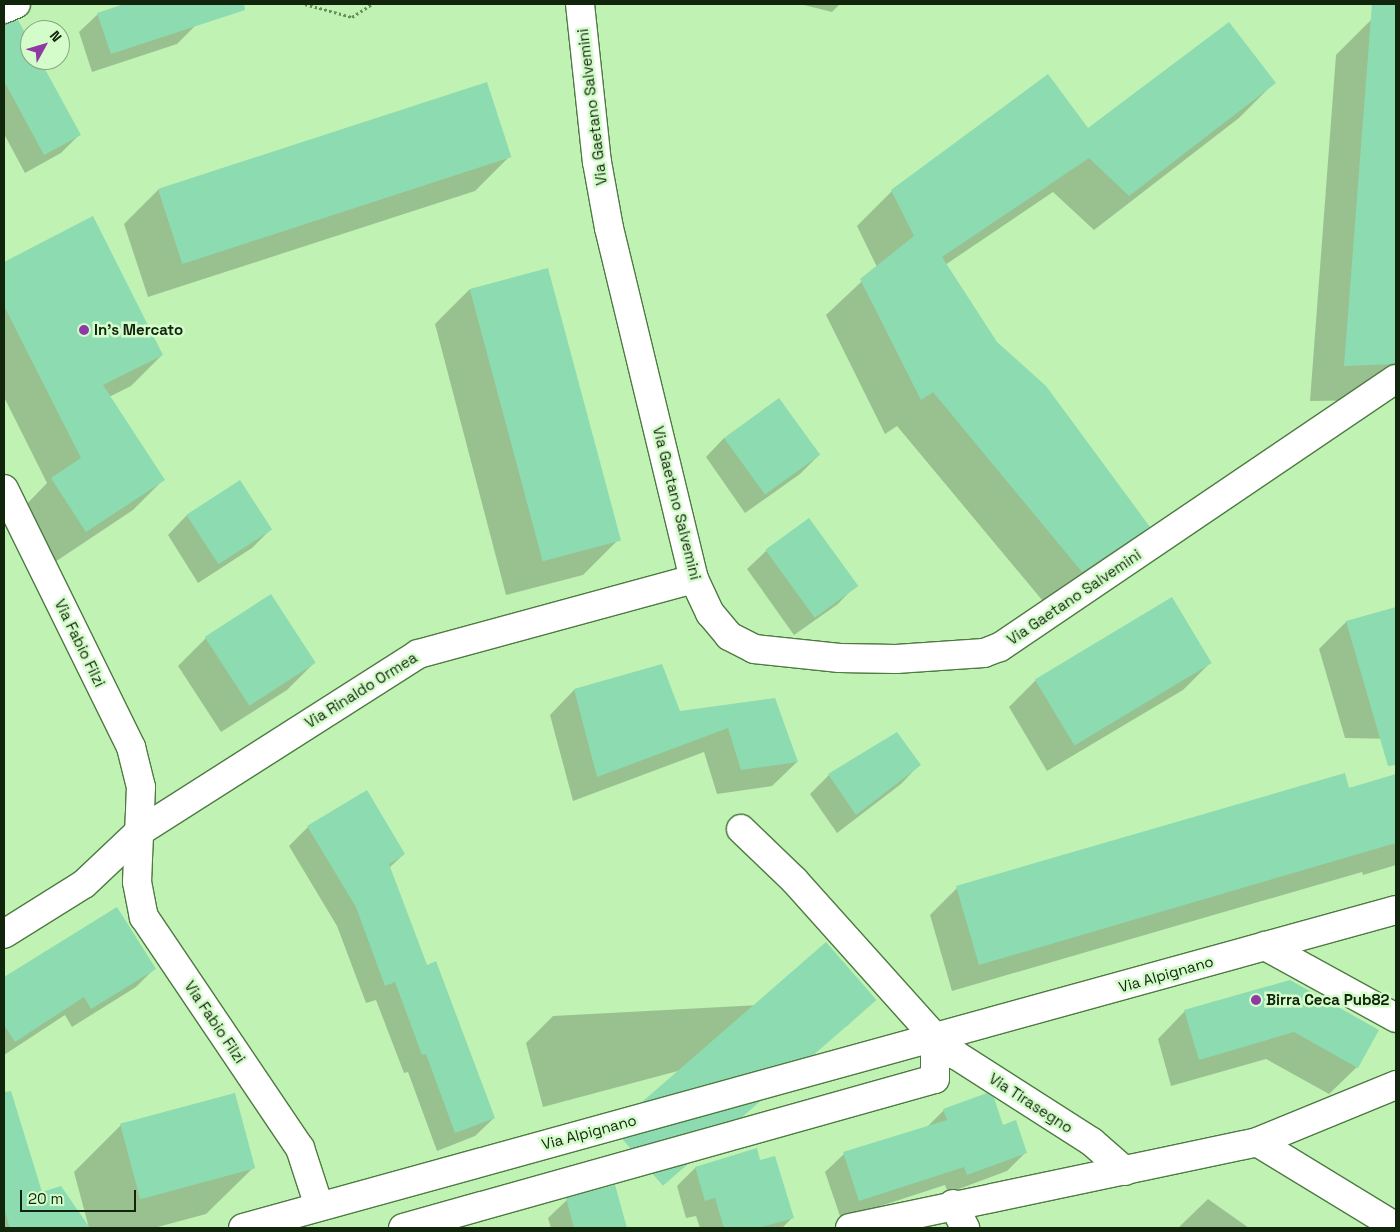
<!DOCTYPE html>
<html>
<head>
<meta charset="utf-8">
<style>
	body { margin:0 }
	#map { position:relative; width:1400px; height:1232px; overflow:hidden; background:#c0f2b4; font-family:"Space Grotesk",sans-serif }
	div>[style] { position:absolute }
	.shadow>* { inset:0; background:#0003 }
	.building>* { inset:0; background:#8ddbb0; transform-origin:0 0 }
	.path>* { height:3px; margin-top:-1.5px; transform-origin:0; background:repeating-linear-gradient(90deg,#698c61 0 2.5px,transparent 0 5px) }
	.roads { filter:drop-shadow(1px 0 #4e7a42) drop-shadow(-1px 0 #4e7a42) drop-shadow(0 1px #4e7a42) drop-shadow(0 -1px #4e7a42) }
	.minor>* { height:28px; margin:-14px; padding:0 14px; transform-origin:14px; border-radius:14px; background:#fff }
	.dots>* { width:14px; height:14px; translate:-50% -50%; box-sizing:border-box; border:2px solid #d4fcca; border-radius:50% }
	span { translate:-50% -50%; white-space:nowrap; text-align:center; line-height:1.15; -webkit-text-stroke:5px #d4fcca; paint-order:stroke }
	.street-label { font-size:15px; color:#11240c }
	.poi-label { font-size:15px; color:#11240c; font-weight:700 }
	.left { translate:0 -50%; text-align:left }
	.frame { position:absolute; inset:0; border:5px solid #11240c; pointer-events:none }
	.north { position:absolute; left:20px; top:20px; width:50px; height:50px; box-sizing:border-box; background:#d4fcca; border:1px solid #86a67e; border-radius:50%; rotate:51deg; font-size:14px; font-weight:700; line-height:20px; text-align:center; color:#11240c }
	.north::after { content:''; display:block; margin:auto; width:18px; height:22px; background:#9039a5; clip-path:polygon(50% 0,100% 100%,50% 72%,0 100%) }
	.scale { position:absolute; left:20px; top:1190px; width:116px; height:22px; box-sizing:border-box; border:2px solid #11240c; border-top:0; padding-left:6px; font-size:15px; line-height:18px; white-space:nowrap; color:#11240c; -webkit-text-stroke:4px #d4fcca; paint-order:stroke }
</style>
</head>
<body>
<div id="map">
	<div class="shadow">
		<i style="clip-path:polygon(128px 4px,188px 4px,196px 25px,177px 44px,92px 72px,79px 32px,98px 14px)"></i>
		<i style="clip-path:polygon(800px 4px,840px 4px,832px 12px)"></i>
		<i style="clip-path:polygon(1371px 20px,1396px 23px,1396px 384px,1381px 400px,1310px 401px,1336px 55px)"></i>
		<i style="clip-path:polygon(23px 31px,30px 44px,30px 60px,39px 60px,79px 135px,61px 153px,25px 173px,4px 134px,4px 41px)"></i>
		<i style="clip-path:polygon(1274px 83px,1239px 118px,1094px 230px,1053px 192px,945px 265px,996px 343px,1148px 527px,1113px 562px,1047px 606px,897px 426px,885px 434px,826px 315px,877px 267px,857px 226px,892px 191px,1088px 129px)"></i>
		<i style="clip-path:polygon(510px 156px,475px 191px,148px 297px,124px 224px,159px 189px)"></i>
		<i style="clip-path:polygon(92px 218px,162px 355px,131px 386px,109px 397px,163px 480px,133px 510px,55px 562px,21px 510px,47px 483px,4px 397px,4px 263px)"></i>
		<i style="clip-path:polygon(470px 289px,618px 540px,583px 575px,506px 595px,435px 324px)"></i>
		<i style="clip-path:polygon(724px 438px,819px 455px,800px 474px,745px 513px,706px 457px)"></i>
		<i style="clip-path:polygon(240px 482px,271px 529px,252px 548px,198px 583px,168px 535px,186px 516px)"></i>
		<i style="clip-path:polygon(766px 551px,856px 585px,838px 604px,794px 635px,747px 569px)"></i>
		<i style="clip-path:polygon(271px 596px,314px 663px,287px 690px,221px 732px,178px 666px,206px 638px)"></i>
		<i style="clip-path:polygon(1396px 608px,1396px 739px,1345px 738px,1319px 649px,1346px 622px)"></i>
		<i style="clip-path:polygon(1210px 663px,1183px 690px,1047px 771px,1009px 707px,1036px 680px)"></i>
		<i style="clip-path:polygon(661px 666px,679px 713px,775px 699px,797px 762px,772px 786px,717px 794px,704px 752px,573px 801px,550px 715px,574px 690px)"></i>
		<i style="clip-path:polygon(897px 733px,919px 765px,901px 784px,837px 833px,810px 794px,829px 775px)"></i>
		<i style="clip-path:polygon(1396px 776px,1396px 865px,1363px 875px,1362px 872px,952px 991px,930px 915px,957px 888px)"></i>
		<i style="clip-path:polygon(308px 827px,404px 854px,389px 868px,427px 966px,494px 1118px,475px 1136px,437px 1151px,408px 1072px,404px 1073px,376px 1000px,366px 1003px,337px 926px,289px 846px)"></i>
		<i style="clip-path:polygon(116px 908px,154px 969px,136px 987px,72px 1027px,65px 1015px,4px 1055px,4px 980px)"></i>
		<i style="clip-path:polygon(1290px 981px,1357px 1067px,1329px 1094px,1266px 1059px,1171px 1086px,1158px 1039px,1185px 1011px)"></i>
		<i style="clip-path:polygon(874px 999px,847px 1026px,543px 1107px,526px 1043px,553px 1016px)"></i>
		<i style="clip-path:polygon(987px 1095px,1002px 1126px,1026px 1152px,1007px 1171px,948px 1193px,945px 1185px,841px 1219px,825px 1172px,844px 1154px,926px 1128px,943px 1111px)"></i>
		<i style="clip-path:polygon(121px 1125px,253px 1168px,206px 1214px,154px 1228px,4px 1228px,4px 1134px,21px 1128px,41px 1194px,89px 1228px,74px 1172px)"></i>
		<i style="clip-path:polygon(760px 1161px,793px 1217px,782px 1228px,700px 1228px,696px 1216px,686px 1218px,677px 1186px,695px 1168px)"></i>
		<i style="clip-path:polygon(615px 1186px,626px 1228px,551px 1228px,548px 1218px,567px 1200px)"></i>
		<i style="clip-path:polygon(1208px 1199px,1249px 1228px,1178px 1228px)"></i>
	</div>
	<div class="building">
		<i style="clip-path:polygon(124px 4px,244px 4px,245px 10px,111px 54px,97px 13px)"></i>
		<i style="clip-path:polygon(1372px 4px,1396px 4px,1396px 364px,1344px 366px)"></i>
		<i style="clip-path:polygon(18px 20px,30px 42px,30px 60px,40px 60px,81px 135px,44px 155px,4px 81px,4px 24px)"></i>
		<i style="clip-path:polygon(1229px 22px,1276px 83px,1129px 196px,1089px 158px,942px 257px,997px 342px,1046px 386px,1150px 527px,1082px 572px,933px 392px,921px 400px,860px 279px,914px 236px,891px 190px,1048px 74px,1088px 128px)"></i>
		<i style="left:487px;top:82px;width:79px;height:346px;rotate:72deg"></i>
		<i style="clip-path:polygon(93px 216px,163px 355px,103px 385px,165px 480px,86px 532px,51px 478px,81px 458px,4px 306px,4px 262px)"></i>
		<i style="left:548px;top:268px;width:282px;height:81px;rotate:75deg"></i>
		<i style="left:779px;top:398px;width:70px;height:68px;rotate:54deg"></i>
		<i style="left:240px;top:480px;width:59px;height:64px;rotate:57deg"></i>
		<i style="left:809px;top:518px;width:84px;height:54px;rotate:54deg"></i>
		<i style="left:271px;top:594px;width:82px;height:79px;rotate:57deg"></i>
		<i style="left:1172px;top:597px;width:77px;height:160px;rotate:59deg"></i>
		<i style="clip-path:polygon(1396px 607px,1396px 765px,1388px 766px,1346px 621px)"></i>
		<i style="clip-path:polygon(662px 664px,680px 711px,775px 698px,798px 762px,741px 770px,728px 728px,597px 777px,574px 689px)"></i>
		<i style="clip-path:polygon(897px 732px,921px 765px,856px 815px,828px 774px)"></i>
		<i style="clip-path:polygon(1345px 773px,1349px 788px,1396px 774px,1396px 843px,979px 965px,956px 886px)"></i>
		<i style="clip-path:polygon(367px 790px,405px 854px,389px 864px,427px 965px,436px 961px,495px 1118px,455px 1133px,426px 1054px,422px 1055px,395px 982px,385px 986px,356px 907px,307px 826px)"></i>
		<i style="clip-path:polygon(117px 907px,156px 969px,91px 1009px,84px 997px,15px 1042px,4px 1025px,4px 977px)"></i>
		<i style="left:826px;top:942px;width:77px;height:283px;rotate:49deg"></i>
		<i style="clip-path:polygon(1290px 980px,1379px 1030px,1358px 1068px,1294px 1032px,1199px 1060px,1184px 1010px)"></i>
		<i style="clip-path:polygon(11px 1091px,42px 1192px,61px 1186px,90px 1228px,10px 1228px,4px 1209px,4px 1092px)"></i>
		<i style="left:235px;top:1093px;width:78px;height:119px;rotate:75deg"></i>
		<i style="clip-path:polygon(987px 1093px,994px 1098px,1003px 1125px,1016px 1120px,1027px 1153px,967px 1175px,964px 1167px,859px 1201px,843px 1152px,947px 1120px,943px 1109px)"></i>
		<i style="clip-path:polygon(757px 1148px,760px 1160px,775px 1156px,794px 1218px,758px 1228px,724px 1228px,715px 1198px,705px 1201px,695px 1167px)"></i>
		<i style="clip-path:polygon(615px 1185px,627px 1228px,574px 1228px,566px 1198px)"></i>
	</div>
	<div class="path">
		<i style="left:305px;top:4px;width:49px;rotate:15.5deg"></i>
		<i style="left:352px;top:17px;width:24px;rotate:-33deg"></i>
	</div>
	<div class="roads">
		<div class="minor">
			<i style="left:580px;top:4px;width:159px;rotate:83.9deg"></i>
			<i style="left:597px;top:162px;width:67px;rotate:79.7deg"></i>
			<i style="left:609px;top:228px;width:361px;rotate:76.4deg"></i>
			<i style="left:694px;top:579px;width:38px;rotate:65deg"></i>
			<i style="left:710px;top:613px;width:30px;rotate:50deg"></i>
			<i style="left:729px;top:636px;width:28px;rotate:27deg"></i>
			<i style="left:754px;top:649px;width:86px;rotate:6deg"></i>
			<i style="left:840px;top:658px;width:56px;rotate:1deg"></i>
			<i style="left:896px;top:659px;width:88px;rotate:-3.9deg"></i>
			<i style="left:984px;top:653px;width:17px;rotate:-21deg"></i>
			<i style="left:1000px;top:647px;width:478px;rotate:-34.1deg"></i>
			<i style="left:4px;top:9px;width:13px;rotate:-23deg"></i>
			<i style="left:4px;top:489px;width:288px;rotate:63.8deg"></i>
			<i style="left:131px;top:747px;width:41px;rotate:76deg"></i>
			<i style="left:141px;top:787px;width:95px;rotate:92.4deg"></i>
			<i style="left:137px;top:882px;width:36px;rotate:79deg"></i>
			<i style="left:144px;top:917px;width:279px;rotate:56deg"></i>
			<i style="left:300px;top:1148px;width:61px;rotate:71.9deg"></i>
			<i style="left:741px;top:829px;width:74px;rotate:43.9deg"></i>
			<i style="left:794px;top:880px;width:211px;rotate:48.1deg"></i>
			<i style="left:935px;top:1037px;width:28px;rotate:41deg"></i>
			<i style="left:956px;top:1055px;width:161px;rotate:32.6deg"></i>
			<i style="left:1092px;top:1142px;width:44px;rotate:41.3deg"></i>
			<i style="left:4px;top:934px;width:94px;rotate:-32deg"></i>
			<i style="left:84px;top:884px;width:76px;rotate:-43.4deg"></i>
			<i style="left:139px;top:832px;width:331px;rotate:-32.5deg"></i>
			<i style="left:418px;top:654px;width:286px;rotate:-15.2deg"></i>
			<i style="left:1265px;top:946px;width:149px;rotate:28.8deg"></i>
			<i style="left:1257px;top:1142px;width:163px;rotate:31.4deg"></i>
			<i style="left:953px;top:1204px;width:27px;rotate:63deg"></i>
			<i style="left:243px;top:1228px;width:1196px;rotate:-15.42deg"></i>
			<i style="left:403px;top:1228px;width:552px;rotate:-15.65deg"></i>
			<i style="left:935px;top:1079px;width:42px;rotate:-90deg"></i>
			<i style="left:850px;top:1228px;width:416px;rotate:-11.9deg"></i>
			<i style="left:1257px;top:1142px;width:150px;rotate:-22.3deg"></i>
		</div>
	</div>
	<div class="dots">
		<i style="left:84px;top:330px;background:#9039a5"></i>
		<i style="left:1256px;top:1000px;background:#9039a5"></i>
	</div>
	<div class="street-label">
		<span style="left:592px;top:107px;rotate:-97deg">Via Gaetano Salvemini</span>
		<span style="left:677px;top:503px;rotate:76deg">Via Gaetano Salvemini</span>
		<span style="left:1074px;top:597px;rotate:-34deg">Via Gaetano Salvemini</span>
		<span style="left:80px;top:643px;rotate:64deg">Via Fabio Filzi</span>
		<span style="left:361px;top:690px;rotate:-32deg">Via Rinaldo Ormea</span>
		<span style="left:1166px;top:974px;rotate:-16deg">Via Alpignano</span>
		<span style="left:215px;top:1022px;rotate:56deg">Via Fabio Filzi</span>
		<span style="left:1031px;top:1103px;rotate:33deg">Via Tirasegno</span>
		<span style="left:589px;top:1132px;rotate:-15deg">Via Alpignano</span>
	</div>
	<div class="poi-label">
		<span class="left" style="left:94px;top:330px">In's Mercato</span>
		<span class="left" style="left:1266px;top:1000px">Birra Ceca Pub82</span>
	</div>
	<div class="frame"></div>
	<div class="north">N</div>
	<div class="scale">20 m</div>
</div>
</body>
</html>
